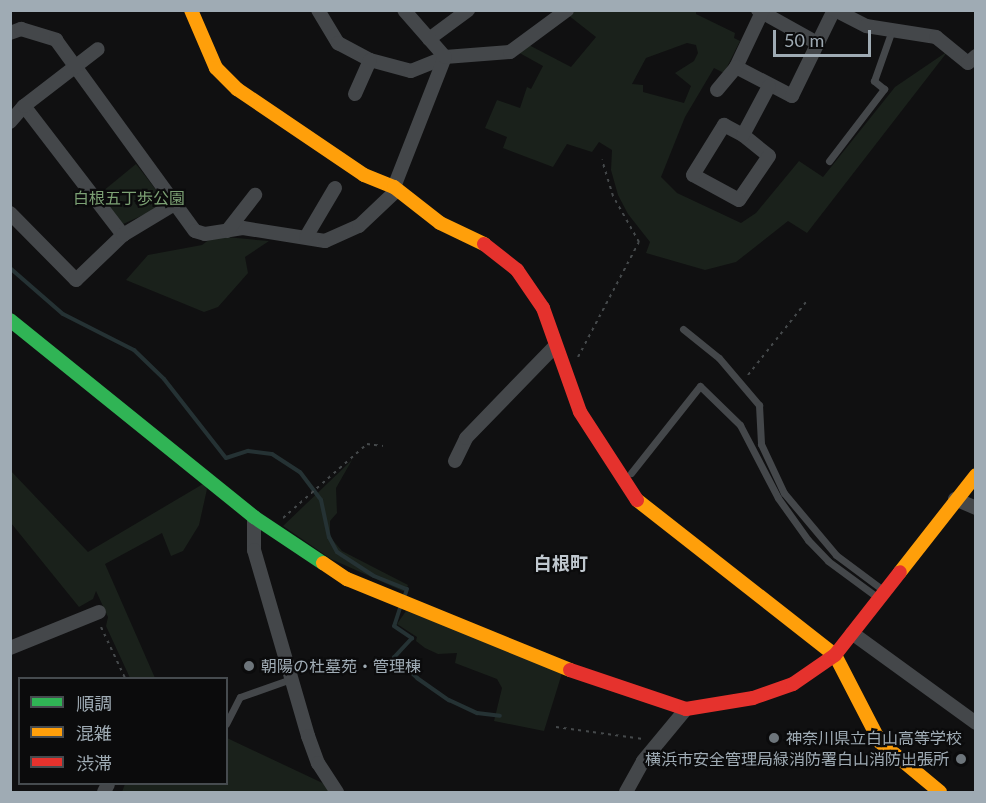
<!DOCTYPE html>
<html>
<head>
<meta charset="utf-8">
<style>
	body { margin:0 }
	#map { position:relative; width:986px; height:803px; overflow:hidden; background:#101011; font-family:Lato,"Noto Sans JP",sans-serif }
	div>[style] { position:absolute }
	.green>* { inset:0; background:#1a211b }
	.stream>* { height:4px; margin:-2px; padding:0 2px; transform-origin:2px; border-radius:2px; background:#253234 }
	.path>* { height:2px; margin-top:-1px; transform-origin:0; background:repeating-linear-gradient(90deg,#45494b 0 3px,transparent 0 7.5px) }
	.lane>* { height:7px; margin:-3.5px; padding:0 3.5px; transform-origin:3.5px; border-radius:3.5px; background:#44474a }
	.street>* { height:14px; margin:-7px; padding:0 7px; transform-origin:7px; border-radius:7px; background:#44474a }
	.fast>* { height:14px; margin:-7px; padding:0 7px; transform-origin:7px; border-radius:7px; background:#30b455 }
	.slow>* { height:14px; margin:-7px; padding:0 7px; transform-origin:7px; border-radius:7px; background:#ff9f0a }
	.jam>* { height:14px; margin:-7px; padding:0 7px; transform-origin:7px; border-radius:7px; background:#e5322d }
	.dots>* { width:16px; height:16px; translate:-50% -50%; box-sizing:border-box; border:3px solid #0b0b0c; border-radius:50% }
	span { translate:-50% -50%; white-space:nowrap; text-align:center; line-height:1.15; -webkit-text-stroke:4.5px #0b0b0c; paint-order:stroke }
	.park-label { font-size:16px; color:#7ca174 }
	.poi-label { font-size:16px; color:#9fabb4 }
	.left { translate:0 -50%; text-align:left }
	.right { translate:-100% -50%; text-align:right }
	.neighbourhood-label { font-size:18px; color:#c0c8cf; font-weight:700 }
	.frame { position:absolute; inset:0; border:12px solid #9fabb4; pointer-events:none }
	.legend { position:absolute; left:18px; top:677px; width:210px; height:108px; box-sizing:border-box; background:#0b0b0c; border:2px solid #464b4f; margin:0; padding:8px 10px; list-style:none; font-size:18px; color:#9fabb4 }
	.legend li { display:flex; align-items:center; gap:12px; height:30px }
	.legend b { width:30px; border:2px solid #464b4f }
	.scale { position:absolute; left:773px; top:30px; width:98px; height:27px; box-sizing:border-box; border:3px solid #9fabb4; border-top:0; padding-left:8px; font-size:18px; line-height:21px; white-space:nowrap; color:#9fabb4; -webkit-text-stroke:4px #0b0b0c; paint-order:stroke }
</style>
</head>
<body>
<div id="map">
	<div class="green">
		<i style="clip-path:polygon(evenodd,574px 11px,696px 11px,696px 14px,735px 33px,734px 38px,740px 41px,724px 73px,714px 68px,685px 117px,661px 177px,677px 193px,741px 223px,756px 213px,799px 161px,823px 177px,895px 87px,948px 51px,807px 233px,788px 221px,736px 262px,705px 270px,646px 253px,650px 242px,628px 214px,618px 195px,611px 170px,612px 150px,599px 142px,592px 152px,567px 144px,553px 167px,503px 148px,507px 137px,485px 128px,497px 100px,520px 108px,527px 87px,531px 89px,543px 66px,516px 51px,527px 44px,571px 67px,596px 37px,568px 15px,574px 11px,687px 43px,696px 45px,698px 53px,694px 61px,675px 73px,691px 86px,684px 103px,643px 92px,643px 85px,632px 84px,646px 58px,687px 43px)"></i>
		<i style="clip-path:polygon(136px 164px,164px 200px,163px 206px,121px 225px,97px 196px)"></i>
		<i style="clip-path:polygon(214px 236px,269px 241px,245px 257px,248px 273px,218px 307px,204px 312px,126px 280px,148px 255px,202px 245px)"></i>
		<i style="clip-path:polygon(352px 460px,336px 488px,337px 513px,330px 521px,330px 537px,342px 551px,408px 585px,405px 592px,331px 559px,283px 526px)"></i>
		<i style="clip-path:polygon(10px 470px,88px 552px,203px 484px,207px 489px,199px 525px,183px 551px,171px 556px,162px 533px,105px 564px,155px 678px,130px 678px,106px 626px,108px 617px,96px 591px,93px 599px,79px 607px,11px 523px)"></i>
		<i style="clip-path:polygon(406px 611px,563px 670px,544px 731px,494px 721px,502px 688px,497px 679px,455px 663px,457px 653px,438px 654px,425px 648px,416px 641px,417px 637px,397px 624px)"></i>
		<i style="clip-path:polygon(227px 738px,331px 787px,329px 792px,122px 792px,125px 784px,226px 784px)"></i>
	</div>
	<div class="stream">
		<i style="left:10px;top:268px;width:70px;rotate:41deg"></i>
		<i style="left:63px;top:314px;width:80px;rotate:26.9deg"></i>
		<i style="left:134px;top:350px;width:42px;rotate:44deg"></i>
		<i style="left:164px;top:379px;width:100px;rotate:51.9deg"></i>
		<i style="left:226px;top:458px;width:23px;rotate:-18deg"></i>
		<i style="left:248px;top:451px;width:24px;rotate:7deg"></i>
		<i style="left:272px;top:454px;width:33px;rotate:33deg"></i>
		<i style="left:300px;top:472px;width:35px;rotate:53deg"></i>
		<i style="left:321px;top:500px;width:38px;rotate:78deg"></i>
		<i style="left:329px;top:537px;width:17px;rotate:62deg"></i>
		<i style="left:337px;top:552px;width:44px;rotate:33deg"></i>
		<i style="left:374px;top:576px;width:35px;rotate:22deg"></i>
		<i style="left:407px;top:589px;width:6px;rotate:108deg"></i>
		<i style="left:400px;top:608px;width:19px;rotate:108deg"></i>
		<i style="left:394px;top:626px;width:22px;rotate:34deg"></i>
		<i style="left:412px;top:638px;width:26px;rotate:133deg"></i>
		<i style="left:394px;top:657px;width:31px;rotate:42deg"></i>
		<i style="left:417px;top:678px;width:39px;rotate:35deg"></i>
		<i style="left:449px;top:700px;width:31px;rotate:25deg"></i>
		<i style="left:477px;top:713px;width:23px;rotate:7deg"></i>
	</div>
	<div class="path">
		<i style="left:578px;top:357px;width:130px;rotate:-62.1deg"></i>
		<i style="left:639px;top:242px;width:53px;rotate:-119.5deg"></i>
		<i style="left:613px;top:196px;width:38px;rotate:-107deg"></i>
		<i style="left:748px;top:375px;width:93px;rotate:-51.5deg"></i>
		<i style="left:283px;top:518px;width:112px;rotate:-41.4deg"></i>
		<i style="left:367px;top:444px;width:16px;rotate:7deg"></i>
		<i style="left:101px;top:627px;width:56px;rotate:64.8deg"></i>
		<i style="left:556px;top:727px;width:88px;rotate:7.9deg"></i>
	</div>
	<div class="lane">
		<i style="left:829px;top:161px;width:91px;rotate:-52.6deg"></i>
		<i style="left:884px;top:89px;width:13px;rotate:-141deg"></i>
		<i style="left:874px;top:81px;width:54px;rotate:-70.6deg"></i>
		<i style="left:683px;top:329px;width:46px;rotate:38.9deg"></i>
		<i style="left:719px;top:358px;width:62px;rotate:49.6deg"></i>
		<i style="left:759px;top:405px;width:39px;rotate:87deg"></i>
		<i style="left:761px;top:444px;width:54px;rotate:64.9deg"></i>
		<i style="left:784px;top:493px;width:81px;rotate:50deg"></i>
		<i style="left:836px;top:555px;width:59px;rotate:36.7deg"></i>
		<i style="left:631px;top:473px;width:111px;rotate:-51.6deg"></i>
		<i style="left:700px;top:386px;width:56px;rotate:44.3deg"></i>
		<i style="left:740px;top:425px;width:82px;rotate:62.5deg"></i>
		<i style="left:778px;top:498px;width:52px;rotate:54.5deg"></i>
		<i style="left:808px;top:540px;width:29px;rotate:46deg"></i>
		<i style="left:828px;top:561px;width:61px;rotate:36.3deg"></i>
		<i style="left:226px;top:724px;width:30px;rotate:-63deg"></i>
		<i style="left:240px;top:697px;width:54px;rotate:-19.4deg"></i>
	</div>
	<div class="street">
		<i style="left:318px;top:10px;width:39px;rotate:59deg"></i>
		<i style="left:338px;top:43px;width:36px;rotate:28deg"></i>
		<i style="left:370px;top:60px;width:42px;rotate:15deg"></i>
		<i style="left:411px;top:71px;width:37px;rotate:-22deg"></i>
		<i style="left:445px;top:57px;width:65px;rotate:-4.4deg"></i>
		<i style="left:510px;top:52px;width:71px;rotate:-36.4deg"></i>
		<i style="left:758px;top:10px;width:68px;rotate:29.2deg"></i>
		<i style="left:763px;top:10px;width:63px;rotate:115.3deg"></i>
		<i style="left:736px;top:67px;width:63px;rotate:27.4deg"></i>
		<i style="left:792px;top:96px;width:96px;rotate:-64deg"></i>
		<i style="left:835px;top:10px;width:35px;rotate:27deg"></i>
		<i style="left:866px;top:26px;width:71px;rotate:8.9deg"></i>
		<i style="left:936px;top:37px;width:41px;rotate:39.1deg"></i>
		<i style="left:968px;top:63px;width:11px;rotate:-41deg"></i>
		<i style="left:10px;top:33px;width:12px;rotate:-20deg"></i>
		<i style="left:21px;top:29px;width:37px;rotate:17deg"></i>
		<i style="left:56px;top:40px;width:236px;rotate:54deg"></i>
		<i style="left:195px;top:231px;width:10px;rotate:17deg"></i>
		<i style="left:205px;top:234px;width:38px;rotate:-9deg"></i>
		<i style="left:243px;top:228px;width:83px;rotate:9deg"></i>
		<i style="left:325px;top:241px;width:37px;rotate:-24deg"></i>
		<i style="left:359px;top:226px;width:51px;rotate:-43.4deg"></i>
		<i style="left:429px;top:39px;width:49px;rotate:-36.6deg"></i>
		<i style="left:717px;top:90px;width:30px;rotate:-50deg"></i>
		<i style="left:355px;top:94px;width:37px;rotate:-66deg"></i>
		<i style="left:24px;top:106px;width:163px;rotate:52.5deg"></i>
		<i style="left:10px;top:122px;width:21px;rotate:-49deg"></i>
		<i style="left:24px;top:106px;width:93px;rotate:-37.6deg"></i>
		<i style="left:743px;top:135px;width:33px;rotate:39deg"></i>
		<i style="left:769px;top:156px;width:53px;rotate:124.3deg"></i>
		<i style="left:739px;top:200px;width:52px;rotate:-151.5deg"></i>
		<i style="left:693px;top:175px;width:59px;rotate:-58.2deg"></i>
		<i style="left:724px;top:125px;width:21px;rotate:28deg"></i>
		<i style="left:743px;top:135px;width:55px;rotate:-62deg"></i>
		<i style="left:394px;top:187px;width:140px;rotate:-68.6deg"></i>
		<i style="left:445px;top:57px;width:62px;rotate:-131.1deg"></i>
		<i style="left:10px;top:213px;width:94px;rotate:45.4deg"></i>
		<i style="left:76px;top:280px;width:65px;rotate:-43.8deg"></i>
		<i style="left:123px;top:235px;width:62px;rotate:-31.1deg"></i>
		<i style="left:227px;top:231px;width:46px;rotate:-52.1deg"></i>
		<i style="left:306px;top:237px;width:57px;rotate:-59.4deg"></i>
		<i style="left:455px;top:461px;width:25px;rotate:-64deg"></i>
		<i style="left:466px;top:438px;width:128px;rotate:-45.9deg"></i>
		<i style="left:955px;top:499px;width:23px;rotate:23deg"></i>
		<i style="left:254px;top:517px;width:33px;rotate:90deg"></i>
		<i style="left:254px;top:550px;width:194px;rotate:73.8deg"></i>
		<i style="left:308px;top:736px;width:29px;rotate:70deg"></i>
		<i style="left:318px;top:763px;width:35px;rotate:57deg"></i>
		<i style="left:852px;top:633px;width:153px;rotate:36deg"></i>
		<i style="left:10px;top:648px;width:96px;rotate:-22deg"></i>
		<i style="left:104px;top:792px;width:9px;rotate:-63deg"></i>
		<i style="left:626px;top:792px;width:35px;rotate:-61deg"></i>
		<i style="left:643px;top:761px;width:67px;rotate:-50.4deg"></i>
	</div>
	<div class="fast">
		<i style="left:10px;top:320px;width:314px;rotate:38.9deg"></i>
		<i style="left:254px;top:517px;width:83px;rotate:33.7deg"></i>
	</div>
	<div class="slow">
		<i style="left:191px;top:10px;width:63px;rotate:66.7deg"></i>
		<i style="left:216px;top:68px;width:30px;rotate:45deg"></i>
		<i style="left:237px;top:89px;width:153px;rotate:34.1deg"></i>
		<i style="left:364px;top:175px;width:32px;rotate:22deg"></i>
		<i style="left:394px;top:187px;width:58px;rotate:38deg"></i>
		<i style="left:440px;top:223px;width:49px;rotate:25.5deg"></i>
		<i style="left:637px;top:500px;width:251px;rotate:38.1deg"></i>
		<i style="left:835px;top:655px;width:98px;rotate:62.7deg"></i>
		<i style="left:880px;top:742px;width:78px;rotate:39.8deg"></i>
		<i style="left:323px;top:563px;width:29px;rotate:34deg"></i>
		<i style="left:347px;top:579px;width:241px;rotate:22.2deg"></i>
		<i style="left:900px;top:572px;width:123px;rotate:-51.9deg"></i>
	</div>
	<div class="jam">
		<i style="left:484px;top:244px;width:42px;rotate:38.2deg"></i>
		<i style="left:517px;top:270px;width:46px;rotate:55.6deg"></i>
		<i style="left:543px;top:308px;width:110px;rotate:70.4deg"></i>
		<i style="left:580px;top:412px;width:105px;rotate:57.1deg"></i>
		<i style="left:570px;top:670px;width:122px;rotate:18.6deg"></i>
		<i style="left:686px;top:709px;width:68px;rotate:-9.3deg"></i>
		<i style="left:753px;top:698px;width:42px;rotate:-19.3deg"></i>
		<i style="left:793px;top:684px;width:51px;rotate:-34.6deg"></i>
		<i style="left:835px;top:655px;width:105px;rotate:-51.9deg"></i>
	</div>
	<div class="dots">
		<i style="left:249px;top:666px;background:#6d757b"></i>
		<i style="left:774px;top:738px;background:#6d757b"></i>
		<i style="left:961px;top:759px;background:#6d757b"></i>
	</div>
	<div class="park-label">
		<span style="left:129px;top:198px">白根五丁歩公園</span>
	</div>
	<div class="poi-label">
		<span class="left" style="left:261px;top:666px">朝陽の杜墓苑・管理棟</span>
		<span class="left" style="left:786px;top:738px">神奈川県立白山高等学校</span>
		<span class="right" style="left:949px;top:759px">横浜市安全管理局緑消防署白山消防出張所</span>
	</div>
	<div class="neighbourhood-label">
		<span style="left:561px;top:563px">白根町</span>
	</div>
	<div class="frame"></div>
	<ul class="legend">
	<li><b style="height:8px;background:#30b455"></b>順調</li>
	<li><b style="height:8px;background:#ff9f0a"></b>混雑</li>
	<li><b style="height:8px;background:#e5322d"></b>渋滞</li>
	</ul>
	<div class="scale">50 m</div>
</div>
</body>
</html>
